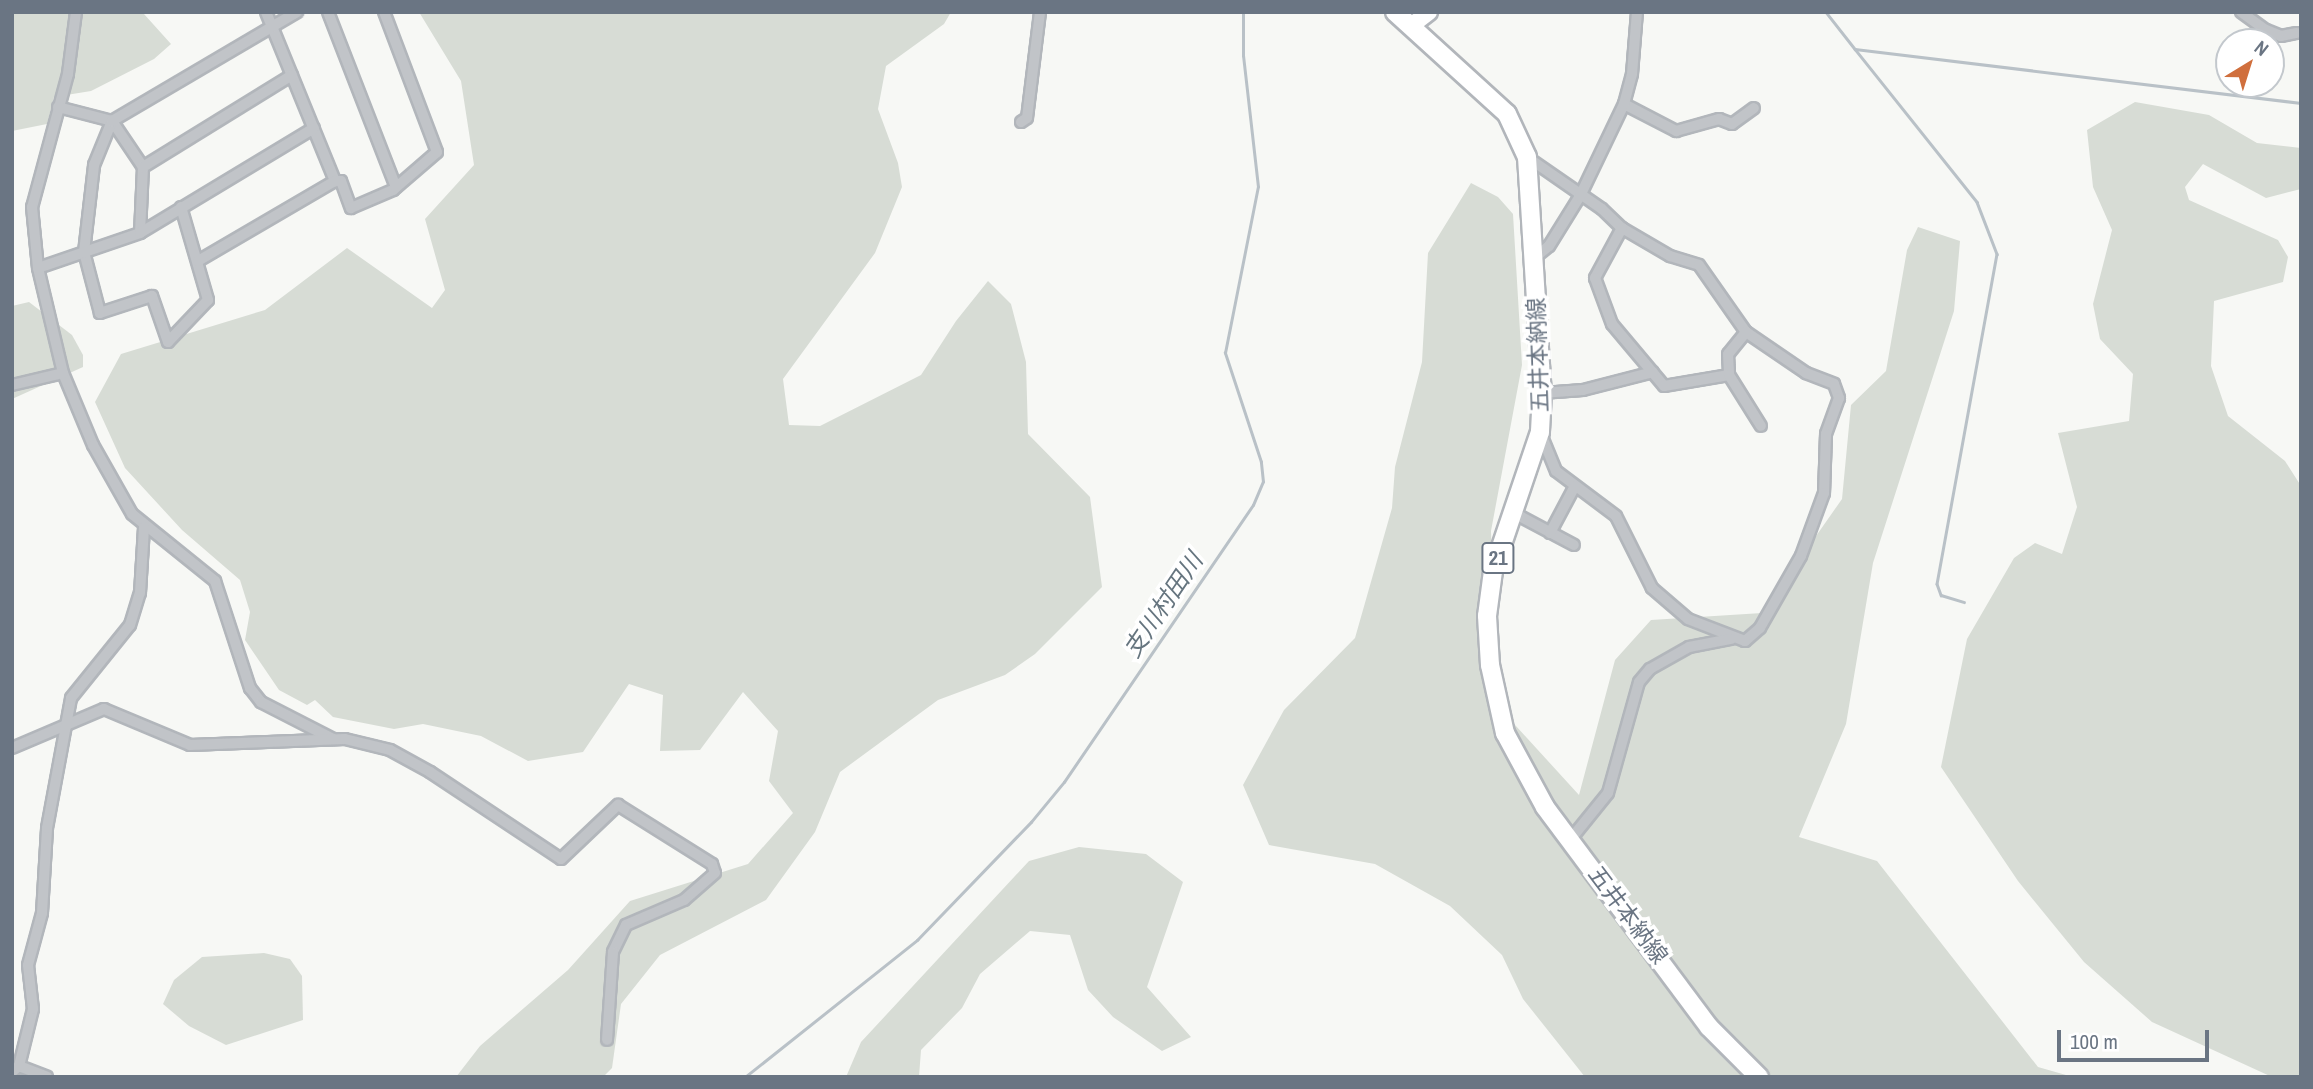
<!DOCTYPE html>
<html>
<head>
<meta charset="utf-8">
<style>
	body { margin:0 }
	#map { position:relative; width:2313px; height:1089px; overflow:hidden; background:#f7f8f5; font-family:"Archivo Narrow","Noto Sans JP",sans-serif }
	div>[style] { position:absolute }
	.green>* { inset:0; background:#d7dcd5 }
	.stream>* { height:2.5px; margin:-1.25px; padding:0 1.25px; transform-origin:1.25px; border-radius:1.25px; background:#b9c1c7 }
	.roads { filter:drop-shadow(2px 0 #b2b6bb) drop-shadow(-2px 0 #b2b6bb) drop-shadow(0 2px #b2b6bb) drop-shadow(0 -2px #b2b6bb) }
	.minor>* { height:10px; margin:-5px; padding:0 5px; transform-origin:5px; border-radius:5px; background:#c1c4c8 }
	.secondary>* { height:16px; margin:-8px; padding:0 8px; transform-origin:8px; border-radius:8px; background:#fff }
	.primary>* { height:18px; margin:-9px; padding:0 9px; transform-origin:9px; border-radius:9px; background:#fff }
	span { translate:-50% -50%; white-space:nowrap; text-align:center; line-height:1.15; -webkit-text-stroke:7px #fff; paint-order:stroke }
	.shield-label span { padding:2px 5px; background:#fff; border:2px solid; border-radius:5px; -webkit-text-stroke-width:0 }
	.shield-label { font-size:21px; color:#6a7583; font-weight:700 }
	.street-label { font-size:23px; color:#6a7583 }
	.water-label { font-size:24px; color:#66757f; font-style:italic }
	.frame { position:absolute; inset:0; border:14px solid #6a7583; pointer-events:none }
	.north { position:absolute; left:2215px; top:28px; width:70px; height:70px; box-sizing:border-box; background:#fff; border:2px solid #c3c8cd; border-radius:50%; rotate:38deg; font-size:19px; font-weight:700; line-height:28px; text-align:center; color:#6a7583 }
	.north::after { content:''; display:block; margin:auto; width:24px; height:32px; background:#d06f3d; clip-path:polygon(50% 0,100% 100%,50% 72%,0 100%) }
	.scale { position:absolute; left:2057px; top:1030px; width:152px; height:32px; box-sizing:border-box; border:4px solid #6a7583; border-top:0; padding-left:9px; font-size:21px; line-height:24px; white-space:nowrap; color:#6a7583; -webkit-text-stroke:5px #fff; paint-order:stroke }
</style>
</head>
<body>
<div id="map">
	<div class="green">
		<i style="clip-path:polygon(419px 12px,951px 12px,944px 24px,886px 66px,878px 109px,898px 163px,902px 187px,875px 253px,783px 379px,789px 425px,820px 426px,921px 375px,956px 321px,988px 281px,1011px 304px,1026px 362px,1028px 434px,1090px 497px,1102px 587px,1035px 654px,1005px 675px,938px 700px,840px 772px,815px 832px,766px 900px,660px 955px,621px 1004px,612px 1068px,603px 1077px,456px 1077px,480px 1046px,568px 970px,630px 901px,748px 864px,793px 813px,769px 781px,778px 731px,743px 692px,700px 750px,660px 751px,663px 695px,629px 684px,583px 752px,528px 761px,481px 736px,423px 724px,394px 729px,333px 717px,315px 700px,307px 705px,279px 690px,245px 640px,250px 612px,240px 580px,182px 530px,125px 468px,95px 402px,121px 354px,265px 310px,347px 248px,432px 308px,445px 290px,425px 219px,474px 165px,461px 81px)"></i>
		<i style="clip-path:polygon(12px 13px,144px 14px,171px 44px,154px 59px,91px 91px,54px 97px,47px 124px,12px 131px)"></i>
		<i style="clip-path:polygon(2135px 102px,2209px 115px,2257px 143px,2301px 148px,2301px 189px,2266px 198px,2203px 164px,2185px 187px,2189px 200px,2278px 240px,2288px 257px,2283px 282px,2214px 301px,2211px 366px,2228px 416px,2285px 461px,2301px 486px,2301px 1077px,2272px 1077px,2152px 1022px,2084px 962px,2018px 881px,1941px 767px,1967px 639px,2014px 558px,2035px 543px,2062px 554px,2077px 507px,2058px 433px,2129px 421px,2133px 374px,2100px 339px,2093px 304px,2112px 230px,2093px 187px,2087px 130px)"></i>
		<i style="clip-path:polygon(1471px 183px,1498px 197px,1513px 214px,1522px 365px,1491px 531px,1495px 703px,1579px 795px,1615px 660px,1651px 620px,1762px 613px,1842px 499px,1851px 405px,1886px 371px,1907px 250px,1918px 227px,1960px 241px,1954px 311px,1873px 563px,1846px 724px,1799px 837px,1877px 861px,2038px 1067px,2073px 1077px,1585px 1077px,1523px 999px,1502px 955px,1450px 906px,1375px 864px,1269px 845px,1243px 785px,1284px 710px,1355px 638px,1392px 508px,1395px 467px,1422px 362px,1428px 253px)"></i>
		<i style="clip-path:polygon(29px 302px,72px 335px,83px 355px,83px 367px,12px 399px,12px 306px)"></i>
		<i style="clip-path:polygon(1079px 847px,1146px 854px,1183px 882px,1147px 987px,1191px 1037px,1162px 1051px,1113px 1017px,1088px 990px,1070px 935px,1030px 931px,980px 974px,962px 1008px,921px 1050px,919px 1077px,846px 1077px,861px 1042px,1029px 861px)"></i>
		<i style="clip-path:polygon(264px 953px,290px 959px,302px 976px,303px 1020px,226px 1045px,189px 1026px,163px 1004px,174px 980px,202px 957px)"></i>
	</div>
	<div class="stream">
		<i style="left:1826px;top:12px;width:47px;rotate:51.9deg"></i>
		<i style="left:1855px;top:49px;width:449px;rotate:6.9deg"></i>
		<i style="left:1855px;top:49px;width:196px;rotate:51.4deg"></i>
		<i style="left:1977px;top:202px;width:56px;rotate:69deg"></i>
		<i style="left:1997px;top:254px;width:335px;rotate:100.3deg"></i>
		<i style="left:1937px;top:584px;width:12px;rotate:70deg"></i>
		<i style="left:1941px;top:595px;width:24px;rotate:17deg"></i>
		<i style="left:745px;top:1077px;width:220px;rotate:-38.5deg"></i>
		<i style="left:917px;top:940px;width:164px;rotate:-46deg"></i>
		<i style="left:1031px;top:822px;width:52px;rotate:-50.5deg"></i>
		<i style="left:1064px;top:782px;width:335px;rotate:-55.7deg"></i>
		<i style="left:1253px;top:505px;width:25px;rotate:-67deg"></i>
		<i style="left:1263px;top:482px;width:20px;rotate:-96deg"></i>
		<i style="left:1261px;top:462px;width:115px;rotate:-108.3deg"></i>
		<i style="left:1225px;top:353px;width:169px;rotate:-78.8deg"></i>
		<i style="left:1258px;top:187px;width:132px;rotate:-96.5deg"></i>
		<i style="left:1243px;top:56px;width:44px;rotate:-90deg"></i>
	</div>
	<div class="roads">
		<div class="minor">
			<i style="left:76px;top:12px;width:63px;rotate:97.4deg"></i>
			<i style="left:68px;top:74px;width:138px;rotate:105.1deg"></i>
			<i style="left:32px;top:207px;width:61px;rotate:84.4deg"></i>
			<i style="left:38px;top:268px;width:108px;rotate:76.6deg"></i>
			<i style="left:63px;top:373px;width:78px;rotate:67.4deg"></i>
			<i style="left:93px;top:445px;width:79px;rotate:60.5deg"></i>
			<i style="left:132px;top:514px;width:107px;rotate:38.9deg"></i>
			<i style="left:215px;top:581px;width:113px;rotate:71.9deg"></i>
			<i style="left:250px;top:688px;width:18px;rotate:52deg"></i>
			<i style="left:261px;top:702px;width:81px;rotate:27.2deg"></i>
			<i style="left:266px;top:12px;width:183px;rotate:67.8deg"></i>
			<i style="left:335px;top:181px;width:6px"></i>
			<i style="left:341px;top:181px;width:29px;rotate:70deg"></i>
			<i style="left:351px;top:208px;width:46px;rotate:-23.2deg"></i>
			<i style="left:393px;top:190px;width:58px;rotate:-40.8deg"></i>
			<i style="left:437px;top:152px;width:150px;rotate:-110.7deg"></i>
			<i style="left:328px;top:12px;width:188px;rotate:68.8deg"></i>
			<i style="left:2241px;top:12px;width:31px;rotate:36deg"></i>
			<i style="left:2266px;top:30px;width:16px;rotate:22deg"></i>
			<i style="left:2281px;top:36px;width:16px;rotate:-11deg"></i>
			<i style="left:1624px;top:104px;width:59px;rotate:27.4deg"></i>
			<i style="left:1676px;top:131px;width:45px;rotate:-15.6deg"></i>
			<i style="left:1719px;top:119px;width:14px;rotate:21deg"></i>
			<i style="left:1732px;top:124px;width:27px;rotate:-36deg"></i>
			<i style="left:58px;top:107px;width:56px;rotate:14.5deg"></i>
			<i style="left:112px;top:121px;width:55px;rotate:56deg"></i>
			<i style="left:143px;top:167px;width:66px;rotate:92.6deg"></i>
			<i style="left:1021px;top:122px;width:7px;rotate:-34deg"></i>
			<i style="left:1027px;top:118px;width:107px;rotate:-83deg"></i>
			<i style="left:1527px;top:157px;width:91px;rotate:34.7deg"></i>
			<i style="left:1602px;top:209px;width:28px;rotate:44deg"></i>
			<i style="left:1622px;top:228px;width:56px;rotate:30.3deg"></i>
			<i style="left:1670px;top:256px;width:30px;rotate:17deg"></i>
			<i style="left:1699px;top:265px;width:82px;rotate:55deg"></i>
			<i style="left:1746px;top:332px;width:73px;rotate:34.3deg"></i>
			<i style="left:1806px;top:373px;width:30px;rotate:21deg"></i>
			<i style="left:1834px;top:384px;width:15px;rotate:70deg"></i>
			<i style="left:1839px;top:398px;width:38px;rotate:110deg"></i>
			<i style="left:1826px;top:434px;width:59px;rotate:91.9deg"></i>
			<i style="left:1824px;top:493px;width:67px;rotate:110.1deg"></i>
			<i style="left:1801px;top:556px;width:83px;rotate:119.7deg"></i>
			<i style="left:1760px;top:628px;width:20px;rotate:139deg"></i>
			<i style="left:1745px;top:641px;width:61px;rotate:-158.9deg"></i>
			<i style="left:1688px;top:619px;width:48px;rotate:-139.3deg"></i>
			<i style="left:1652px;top:588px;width:80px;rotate:-116.6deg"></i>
			<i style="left:1616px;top:516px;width:75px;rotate:-143.1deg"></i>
			<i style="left:1556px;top:471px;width:42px;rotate:-112.3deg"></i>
			<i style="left:143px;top:167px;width:175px;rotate:-31.7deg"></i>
			<i style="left:181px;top:207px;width:97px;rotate:73.8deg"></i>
			<i style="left:208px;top:300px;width:58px;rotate:133.6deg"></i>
			<i style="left:168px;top:342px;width:49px;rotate:-109.2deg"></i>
			<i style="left:152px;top:296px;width:55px;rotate:161.9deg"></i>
			<i style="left:100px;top:313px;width:63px;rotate:-104.7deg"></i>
			<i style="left:84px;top:252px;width:88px;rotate:-83.4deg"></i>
			<i style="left:94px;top:165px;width:48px;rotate:-67.8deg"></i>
			<i style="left:112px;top:121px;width:215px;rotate:-30.5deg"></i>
			<i style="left:1622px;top:228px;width:57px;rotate:118.4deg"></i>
			<i style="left:1595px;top:278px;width:49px;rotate:69.7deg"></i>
			<i style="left:1612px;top:324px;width:81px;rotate:50deg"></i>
			<i style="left:1664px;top:386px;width:66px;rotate:-9.6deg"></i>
			<i style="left:1534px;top:258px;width:19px;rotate:-39deg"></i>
			<i style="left:1549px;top:246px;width:59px;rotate:-58.2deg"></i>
			<i style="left:1580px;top:196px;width:102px;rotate:-64.4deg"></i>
			<i style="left:1624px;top:104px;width:31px;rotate:-75deg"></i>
			<i style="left:1632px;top:74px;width:62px;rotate:-85.4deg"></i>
			<i style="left:198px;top:261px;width:159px;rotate:-30.3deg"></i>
			<i style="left:38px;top:268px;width:108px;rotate:-18.9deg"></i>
			<i style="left:140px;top:233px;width:203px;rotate:-31.1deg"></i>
			<i style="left:1746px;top:332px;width:28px;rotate:129deg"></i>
			<i style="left:1728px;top:354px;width:21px;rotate:87deg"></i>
			<i style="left:1729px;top:375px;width:60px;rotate:57.9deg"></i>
			<i style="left:12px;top:385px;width:52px;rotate:-13.2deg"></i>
			<i style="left:1542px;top:393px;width:41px;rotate:-4.2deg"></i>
			<i style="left:1583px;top:390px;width:72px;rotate:-14.4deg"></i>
			<i style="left:1512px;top:512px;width:70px;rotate:28deg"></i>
			<i style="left:1550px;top:533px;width:53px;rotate:-62deg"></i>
			<i style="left:12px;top:748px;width:100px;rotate:-23deg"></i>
			<i style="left:104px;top:709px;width:93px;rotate:22.7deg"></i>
			<i style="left:190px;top:745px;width:155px;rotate:-2.2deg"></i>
			<i style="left:345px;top:739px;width:46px;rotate:13.7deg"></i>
			<i style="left:390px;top:750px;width:46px;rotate:28.8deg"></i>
			<i style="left:430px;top:772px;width:157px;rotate:33.6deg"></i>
			<i style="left:561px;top:859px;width:79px;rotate:-43.5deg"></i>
			<i style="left:618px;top:805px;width:111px;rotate:32.1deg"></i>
			<i style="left:712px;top:864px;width:9px;rotate:72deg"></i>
			<i style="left:715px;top:873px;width:41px;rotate:138.9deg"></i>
			<i style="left:684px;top:900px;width:63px;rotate:156.7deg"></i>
			<i style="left:626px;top:925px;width:30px;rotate:116deg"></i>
			<i style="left:613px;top:952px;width:88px;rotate:93.9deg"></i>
			<i style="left:1570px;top:840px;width:60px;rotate:-51deg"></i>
			<i style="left:1608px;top:793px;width:115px;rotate:-74.4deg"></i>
			<i style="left:1639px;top:682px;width:17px;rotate:-50deg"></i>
			<i style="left:1650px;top:669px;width:45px;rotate:-29.4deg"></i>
			<i style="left:1689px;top:647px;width:43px;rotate:-10.8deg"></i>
			<i style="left:19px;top:1066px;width:30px;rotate:21deg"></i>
			<i style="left:12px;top:1072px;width:9px;rotate:-41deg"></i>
			<i style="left:19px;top:1066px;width:59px;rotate:-76.2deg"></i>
			<i style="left:33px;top:1009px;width:44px;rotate:-96.5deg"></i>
			<i style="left:28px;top:965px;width:54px;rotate:-74.9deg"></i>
			<i style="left:42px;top:913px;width:85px;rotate:-86.6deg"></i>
			<i style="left:47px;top:828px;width:132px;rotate:-79.5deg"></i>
			<i style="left:71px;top:698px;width:94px;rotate:-51.1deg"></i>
			<i style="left:130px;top:625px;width:34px;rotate:-73deg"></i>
			<i style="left:140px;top:593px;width:66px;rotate:-86.5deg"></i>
		</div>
		<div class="secondary">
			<i style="left:1411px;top:26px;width:23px;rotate:-38deg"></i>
		</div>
		<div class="primary">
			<i style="left:1395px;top:12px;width:151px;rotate:42.3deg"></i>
			<i style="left:1507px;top:114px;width:47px;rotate:65.1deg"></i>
			<i style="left:1527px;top:157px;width:236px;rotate:86.4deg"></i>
			<i style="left:1542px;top:393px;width:39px;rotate:93deg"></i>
			<i style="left:1540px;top:432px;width:147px;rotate:108.7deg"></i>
			<i style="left:1493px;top:571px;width:45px;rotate:97.6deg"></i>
			<i style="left:1487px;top:616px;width:49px;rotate:86.5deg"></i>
			<i style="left:1490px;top:665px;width:70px;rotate:77.6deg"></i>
			<i style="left:1505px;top:733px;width:84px;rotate:61.6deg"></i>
			<i style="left:1545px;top:807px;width:274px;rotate:53.3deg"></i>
			<i style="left:1709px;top:1027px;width:71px;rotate:45deg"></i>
		</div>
	</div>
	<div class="shield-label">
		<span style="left:1498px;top:558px">21</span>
	</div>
	<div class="street-label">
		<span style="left:1538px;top:355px;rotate:-92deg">五井本納線</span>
		<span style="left:1628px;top:915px;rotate:53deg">五井本納線</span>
	</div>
	<div class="water-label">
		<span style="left:1163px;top:605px;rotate:-56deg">支川村田川</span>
	</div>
	<div class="frame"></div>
	<div class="north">N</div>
	<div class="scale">100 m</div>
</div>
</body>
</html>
